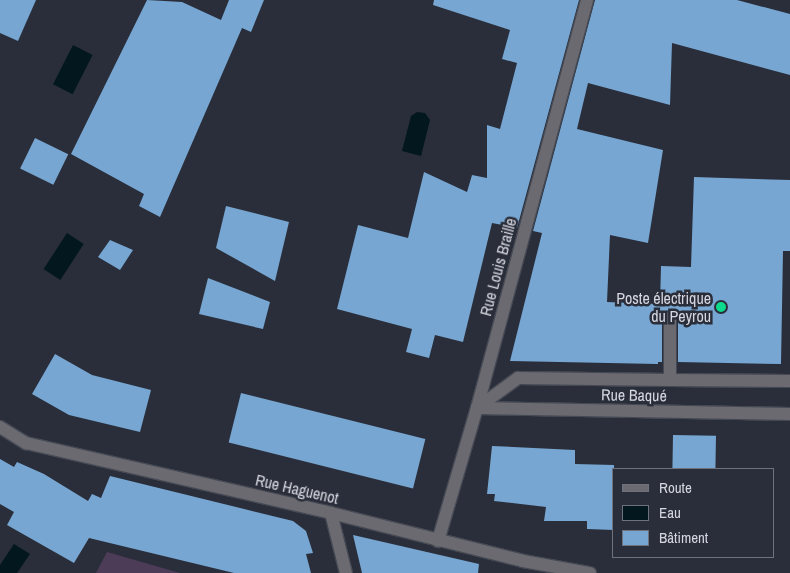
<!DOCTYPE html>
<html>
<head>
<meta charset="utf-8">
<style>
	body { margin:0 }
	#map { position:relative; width:790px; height:573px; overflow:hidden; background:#2a2e3a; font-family:"Archivo Narrow",sans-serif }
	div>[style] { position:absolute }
	.green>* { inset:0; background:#4d3c58 }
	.water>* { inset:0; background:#02171e; transform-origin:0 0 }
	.building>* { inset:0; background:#76a6d1; transform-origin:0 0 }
	.roads { filter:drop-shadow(1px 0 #454954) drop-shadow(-1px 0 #454954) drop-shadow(0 1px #454954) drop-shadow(0 -1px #454954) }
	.minor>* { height:12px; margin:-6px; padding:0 6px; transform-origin:6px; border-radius:6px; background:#6a6a70 }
	.dots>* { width:14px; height:14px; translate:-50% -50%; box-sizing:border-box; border:2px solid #2a2e3a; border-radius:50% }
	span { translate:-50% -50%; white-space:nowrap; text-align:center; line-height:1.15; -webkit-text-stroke:5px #2a2e3a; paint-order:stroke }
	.street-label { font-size:16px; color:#d4d7df }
	.poi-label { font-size:16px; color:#d4d7df }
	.right { translate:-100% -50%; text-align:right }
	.legend { position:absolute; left:612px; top:468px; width:162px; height:90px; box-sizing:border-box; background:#2a2e3a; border:1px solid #6e727c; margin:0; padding:6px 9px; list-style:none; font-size:15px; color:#d4d7df }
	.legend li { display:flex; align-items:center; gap:10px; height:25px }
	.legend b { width:25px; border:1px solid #6e727c }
</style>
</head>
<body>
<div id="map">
	<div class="green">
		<i style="clip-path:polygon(107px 552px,180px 573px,96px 573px)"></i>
	</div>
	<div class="water">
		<i style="left:73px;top:45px;width:22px;height:44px;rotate:27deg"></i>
		<i style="clip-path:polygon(417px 112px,425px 113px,430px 120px,421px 156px,402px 151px,411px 116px)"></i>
		<i style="left:67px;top:233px;width:20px;height:43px;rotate:33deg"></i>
		<i style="clip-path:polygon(14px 544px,30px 554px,17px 573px,0 573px,0 565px)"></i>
	</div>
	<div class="building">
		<i style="clip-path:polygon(0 0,36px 0,18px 41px,0 33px)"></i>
		<i style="clip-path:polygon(147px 0,182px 2px,221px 20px,229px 0,264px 0,251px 32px,242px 28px,160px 217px,139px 206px,144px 194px,71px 154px)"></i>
		<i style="clip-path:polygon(434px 0,579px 0,517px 228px,492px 223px,463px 342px,435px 335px,429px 358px,406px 352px,412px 329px,337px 309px,358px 225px,408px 238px,424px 172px,467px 192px,472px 175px,487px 178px,487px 125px,500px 129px,517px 63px,502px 59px,510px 30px,433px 5px)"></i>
		<i style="clip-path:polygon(595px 0,737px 0,790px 14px,790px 75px,672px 43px,670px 105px,588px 83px,577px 129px,663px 150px,648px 243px,610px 235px,607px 302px,660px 304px,661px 266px,691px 267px,694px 177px,790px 180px,790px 251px,783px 251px,781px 364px,678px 362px,678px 318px,677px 314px,670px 310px,666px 311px,662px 318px,662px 362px,658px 362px,658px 364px,510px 361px,542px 233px,533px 231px)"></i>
		<i style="left:35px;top:138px;width:37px;height:34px;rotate:26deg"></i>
		<i style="clip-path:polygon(226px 206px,289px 222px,275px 281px,216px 248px)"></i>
		<i style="clip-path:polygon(110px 240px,133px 250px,120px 270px,98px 257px)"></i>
		<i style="clip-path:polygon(208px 278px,270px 302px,263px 329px,199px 314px)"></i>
		<i style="clip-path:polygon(55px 354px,92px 375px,151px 390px,140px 432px,69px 415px,32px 394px)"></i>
		<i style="left:241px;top:393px;width:190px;height:51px;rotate:14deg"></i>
		<i style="left:673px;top:435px;width:43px;height:34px;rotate:1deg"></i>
		<i style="clip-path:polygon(492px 446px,575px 450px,575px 464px,614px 465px,614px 530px,587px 529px,587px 521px,544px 521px,546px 507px,494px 501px,495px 494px,487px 494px)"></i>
		<i style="clip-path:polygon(0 459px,14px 467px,17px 462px,44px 474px,88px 501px,92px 494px,101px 498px,110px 476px,293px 521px,306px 531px,313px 553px,306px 554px,311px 573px,234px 573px,89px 538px,74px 563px,7px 525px,14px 512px,0 504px)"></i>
		<i style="clip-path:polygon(353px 535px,479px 564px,478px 573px,362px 573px)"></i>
	</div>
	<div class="roads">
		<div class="minor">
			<i style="left:670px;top:318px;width:62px;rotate:90deg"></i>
			<i style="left:670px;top:380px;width:120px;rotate:0.5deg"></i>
			<i style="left:477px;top:408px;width:313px;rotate:1.1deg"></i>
			<i style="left:477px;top:408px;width:51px;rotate:-36.2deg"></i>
			<i style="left:518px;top:378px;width:152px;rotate:0.8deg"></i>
			<i style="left:0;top:427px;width:31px;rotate:32deg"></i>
			<i style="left:26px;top:443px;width:313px;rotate:12.9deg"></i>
			<i style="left:331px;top:513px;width:198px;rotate:14deg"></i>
			<i style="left:523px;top:561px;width:68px;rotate:10.2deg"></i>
			<i style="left:331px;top:513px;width:62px;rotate:76deg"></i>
			<i style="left:438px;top:541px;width:139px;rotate:-73.7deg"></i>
			<i style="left:477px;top:408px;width:423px;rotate:-74.9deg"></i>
		</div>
	</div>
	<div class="dots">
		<i style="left:721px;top:307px;background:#0bd98b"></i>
	</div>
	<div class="street-label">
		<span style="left:498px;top:267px;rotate:-75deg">Rue Louis Braille</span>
		<span style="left:634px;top:395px;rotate:1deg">Rue Baqué</span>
		<span style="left:297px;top:489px;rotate:13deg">Rue Haguenot</span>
	</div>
	<div class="poi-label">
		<span class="right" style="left:711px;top:307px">Poste électrique<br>du Peyrou</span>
	</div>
	<ul class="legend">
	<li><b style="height:6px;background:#6a6a70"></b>Route</li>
	<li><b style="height:14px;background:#02171e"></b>Eau</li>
	<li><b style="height:14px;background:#76a6d1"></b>Bâtiment</li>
	</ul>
</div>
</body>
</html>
